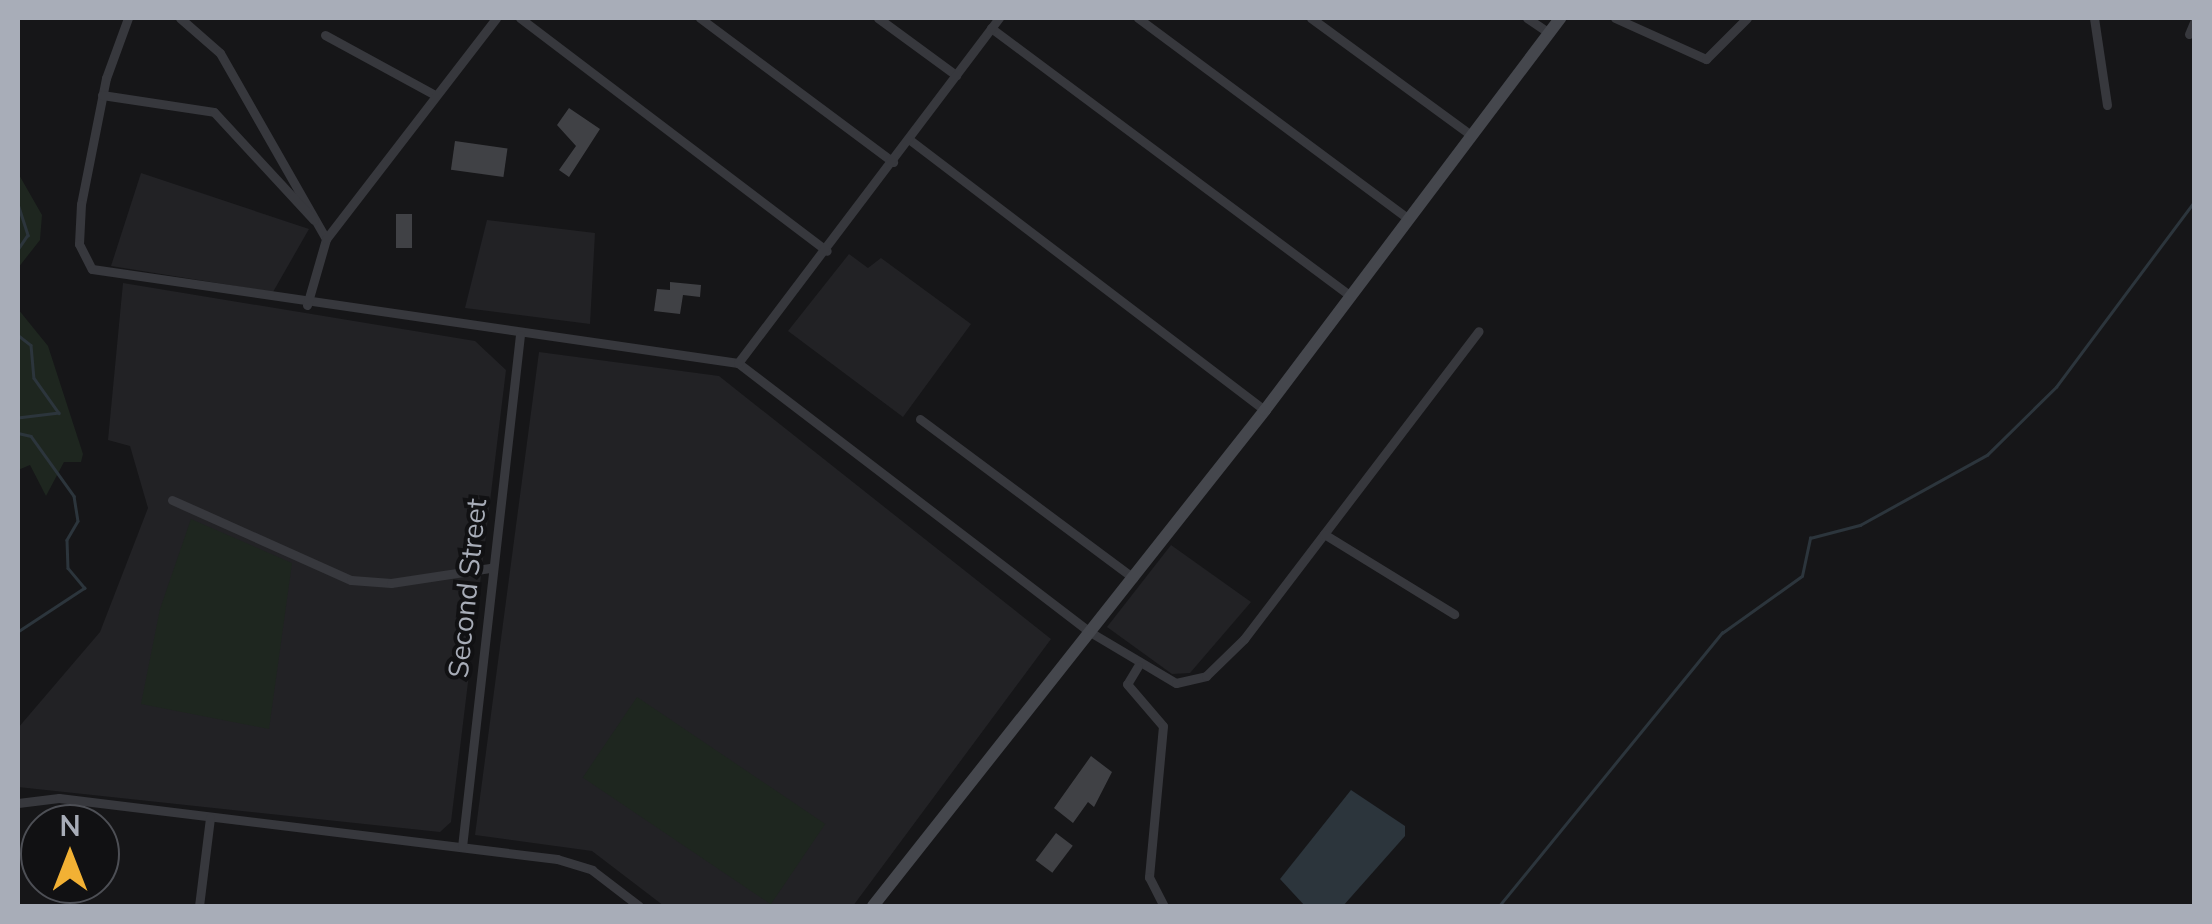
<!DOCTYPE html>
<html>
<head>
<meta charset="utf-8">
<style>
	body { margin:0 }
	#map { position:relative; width:2212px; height:924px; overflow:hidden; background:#161618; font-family:Mulish,sans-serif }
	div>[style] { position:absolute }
	.built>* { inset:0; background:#222225 }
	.green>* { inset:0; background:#1e261f; transform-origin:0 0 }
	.water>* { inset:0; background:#2c353c }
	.stream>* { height:2.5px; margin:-1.25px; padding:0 1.25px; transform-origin:1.25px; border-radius:1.25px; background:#2c353c }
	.building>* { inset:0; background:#404145; transform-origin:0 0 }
	.minor>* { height:9px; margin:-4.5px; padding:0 4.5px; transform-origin:4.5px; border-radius:4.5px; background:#37383d }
	.secondary>* { height:12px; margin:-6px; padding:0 6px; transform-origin:6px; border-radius:6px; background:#45474d }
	span { translate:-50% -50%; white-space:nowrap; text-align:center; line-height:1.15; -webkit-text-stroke:8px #111113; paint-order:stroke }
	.street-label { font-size:28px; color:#a8adb8 }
	.frame { position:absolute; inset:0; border:20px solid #a8adb8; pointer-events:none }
	.north { position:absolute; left:20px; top:804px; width:100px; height:100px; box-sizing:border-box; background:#111113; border:2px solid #4d4f55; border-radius:50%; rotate:0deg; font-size:28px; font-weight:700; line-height:40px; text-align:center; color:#a8adb8 }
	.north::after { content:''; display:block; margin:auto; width:35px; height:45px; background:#f2b134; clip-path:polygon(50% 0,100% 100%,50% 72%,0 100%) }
</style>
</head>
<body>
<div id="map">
	<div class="built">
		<i style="clip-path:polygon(141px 173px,309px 229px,273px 292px,111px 266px)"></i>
		<i style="clip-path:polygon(487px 220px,595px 233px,590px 324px,465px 308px)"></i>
		<i style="clip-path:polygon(849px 254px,868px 268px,881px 258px,971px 324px,903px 417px,788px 331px)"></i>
		<i style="clip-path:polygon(123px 283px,475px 341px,506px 370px,451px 822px,440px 832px,18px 787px,18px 728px,100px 632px,148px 508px,130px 446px,108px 440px)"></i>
		<i style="clip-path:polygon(539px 352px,719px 376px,1051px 639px,853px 906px,664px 906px,592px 851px,475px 835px)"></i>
		<i style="clip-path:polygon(1171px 545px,1251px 602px,1190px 673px,1172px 674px,1107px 627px)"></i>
	</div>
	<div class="green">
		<i style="clip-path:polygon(18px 173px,42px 215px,40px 240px,18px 268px,18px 283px)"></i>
		<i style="clip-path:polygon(18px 309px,48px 346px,83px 454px,81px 462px,64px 462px,46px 496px,30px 465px,18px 470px)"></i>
		<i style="clip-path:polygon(191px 519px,292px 563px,269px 729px,141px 704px,160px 609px)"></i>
		<i style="left:637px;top:697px;width:227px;height:97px;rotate:34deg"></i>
	</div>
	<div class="water">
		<i style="clip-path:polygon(1351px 790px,1405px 826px,1405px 836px,1343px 906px,1305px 906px,1280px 879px)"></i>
	</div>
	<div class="stream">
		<i style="left:18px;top:204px;width:33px;rotate:72deg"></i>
		<i style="left:28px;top:235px;width:18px;rotate:124deg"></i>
		<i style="left:18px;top:335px;width:16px;rotate:38deg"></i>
		<i style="left:31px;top:345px;width:33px;rotate:85deg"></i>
		<i style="left:34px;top:378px;width:43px;rotate:54.5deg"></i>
		<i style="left:59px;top:413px;width:41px;rotate:173deg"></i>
		<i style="left:18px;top:433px;width:13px;rotate:13deg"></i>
		<i style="left:31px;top:436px;width:74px;rotate:54.4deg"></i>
		<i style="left:74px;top:496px;width:25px;rotate:81deg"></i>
		<i style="left:78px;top:521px;width:22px;rotate:120deg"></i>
		<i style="left:67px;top:540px;width:28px;rotate:88deg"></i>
		<i style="left:68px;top:568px;width:26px;rotate:50deg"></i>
		<i style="left:85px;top:588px;width:80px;rotate:146.7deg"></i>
		<i style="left:1499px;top:906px;width:353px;rotate:-50.8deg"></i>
		<i style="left:1722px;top:633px;width:98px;rotate:-35.5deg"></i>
		<i style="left:1802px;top:576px;width:39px;rotate:-78deg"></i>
		<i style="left:1810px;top:538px;width:52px;rotate:-14.6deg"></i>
		<i style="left:1860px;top:525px;width:145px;rotate:-28.9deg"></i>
		<i style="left:1987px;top:455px;width:97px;rotate:-44.6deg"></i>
		<i style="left:2056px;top:387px;width:231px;rotate:-53.3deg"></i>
	</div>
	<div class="building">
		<i style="clip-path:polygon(569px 108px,600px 129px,569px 177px,559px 170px,576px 146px,557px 125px)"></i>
		<i style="left:455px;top:141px;width:53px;height:29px;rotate:8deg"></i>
		<i style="left:396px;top:214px;width:16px;height:34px"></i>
		<i style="clip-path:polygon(670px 282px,701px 285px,700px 297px,683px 295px,680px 314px,654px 311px,657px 289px,670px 290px)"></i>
		<i style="clip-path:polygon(1091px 756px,1112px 772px,1094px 807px,1088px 802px,1073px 823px,1054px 808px)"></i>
		<i style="left:1056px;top:833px;width:21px;height:34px;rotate:37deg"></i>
	</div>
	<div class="minor">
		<i style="left:128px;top:18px;width:64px;rotate:110.1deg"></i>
		<i style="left:106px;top:78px;width:128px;rotate:101.2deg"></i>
		<i style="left:81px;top:204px;width:40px;rotate:92.9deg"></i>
		<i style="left:79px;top:244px;width:28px;rotate:63deg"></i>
		<i style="left:92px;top:269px;width:653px;rotate:8.28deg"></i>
		<i style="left:738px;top:363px;width:443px;rotate:37.4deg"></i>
		<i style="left:1090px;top:632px;width:100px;rotate:30.7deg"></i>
		<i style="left:1176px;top:683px;width:31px;rotate:-13deg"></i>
		<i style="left:1206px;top:676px;width:53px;rotate:-44.2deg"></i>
		<i style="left:1244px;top:639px;width:387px;rotate:-52.7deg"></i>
		<i style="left:180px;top:18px;width:53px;rotate:41.2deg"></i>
		<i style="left:220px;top:53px;width:214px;rotate:60.3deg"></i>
		<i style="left:520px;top:18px;width:385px;rotate:37.2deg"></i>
		<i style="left:700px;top:18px;width:241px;rotate:36.7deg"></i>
		<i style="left:878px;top:18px;width:97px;rotate:36.2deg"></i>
		<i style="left:1138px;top:18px;width:334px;rotate:36.6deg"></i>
		<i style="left:1311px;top:18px;width:195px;rotate:36.2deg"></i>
		<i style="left:1527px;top:18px;width:25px;rotate:34deg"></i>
		<i style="left:1615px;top:18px;width:100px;rotate:24.3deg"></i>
		<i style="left:1706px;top:59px;width:58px;rotate:-45deg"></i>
		<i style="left:2094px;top:18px;width:88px;rotate:81.5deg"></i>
		<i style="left:991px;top:28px;width:447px;rotate:36.7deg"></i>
		<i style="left:2189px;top:34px;width:13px;rotate:-67deg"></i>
		<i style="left:325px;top:35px;width:123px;rotate:28.6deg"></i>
		<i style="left:102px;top:95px;width:113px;rotate:8.6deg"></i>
		<i style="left:214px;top:112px;width:147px;rotate:47.2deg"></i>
		<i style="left:910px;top:140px;width:446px;rotate:37.3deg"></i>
		<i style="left:307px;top:305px;width:69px;rotate:-73.9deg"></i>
		<i style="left:326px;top:239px;width:279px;rotate:-52.4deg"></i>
		<i style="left:738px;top:363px;width:433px;rotate:-52.9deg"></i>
		<i style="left:920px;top:419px;width:266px;rotate:36.7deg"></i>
		<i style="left:172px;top:500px;width:196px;rotate:24.1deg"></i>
		<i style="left:351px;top:580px;width:40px;rotate:4.3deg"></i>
		<i style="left:391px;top:583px;width:100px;rotate:-8.6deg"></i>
		<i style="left:1324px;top:534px;width:153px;rotate:31.6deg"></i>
		<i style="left:1138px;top:666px;width:21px;rotate:121deg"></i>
		<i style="left:1127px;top:684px;width:55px;rotate:49.4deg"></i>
		<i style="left:1163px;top:726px;width:152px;rotate:95.3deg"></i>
		<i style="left:1149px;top:877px;width:33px;rotate:63deg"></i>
		<i style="left:18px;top:803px;width:41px;rotate:-7deg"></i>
		<i style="left:59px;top:798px;width:502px;rotate:6.98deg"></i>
		<i style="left:557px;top:859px;width:37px;rotate:17deg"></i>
		<i style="left:592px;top:870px;width:59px;rotate:37.5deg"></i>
		<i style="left:462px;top:847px;width:515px;rotate:-83.54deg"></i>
		<i style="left:199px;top:906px;width:89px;rotate:-82.9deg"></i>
	</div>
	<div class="secondary">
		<i style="left:873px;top:906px;width:632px;rotate:-51.68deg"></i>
		<i style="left:1265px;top:410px;width:491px;rotate:-53deg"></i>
	</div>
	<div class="street-label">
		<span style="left:467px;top:588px;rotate:-84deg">Second Street</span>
	</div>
	<div class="frame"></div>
	<div class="north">N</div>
</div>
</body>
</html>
